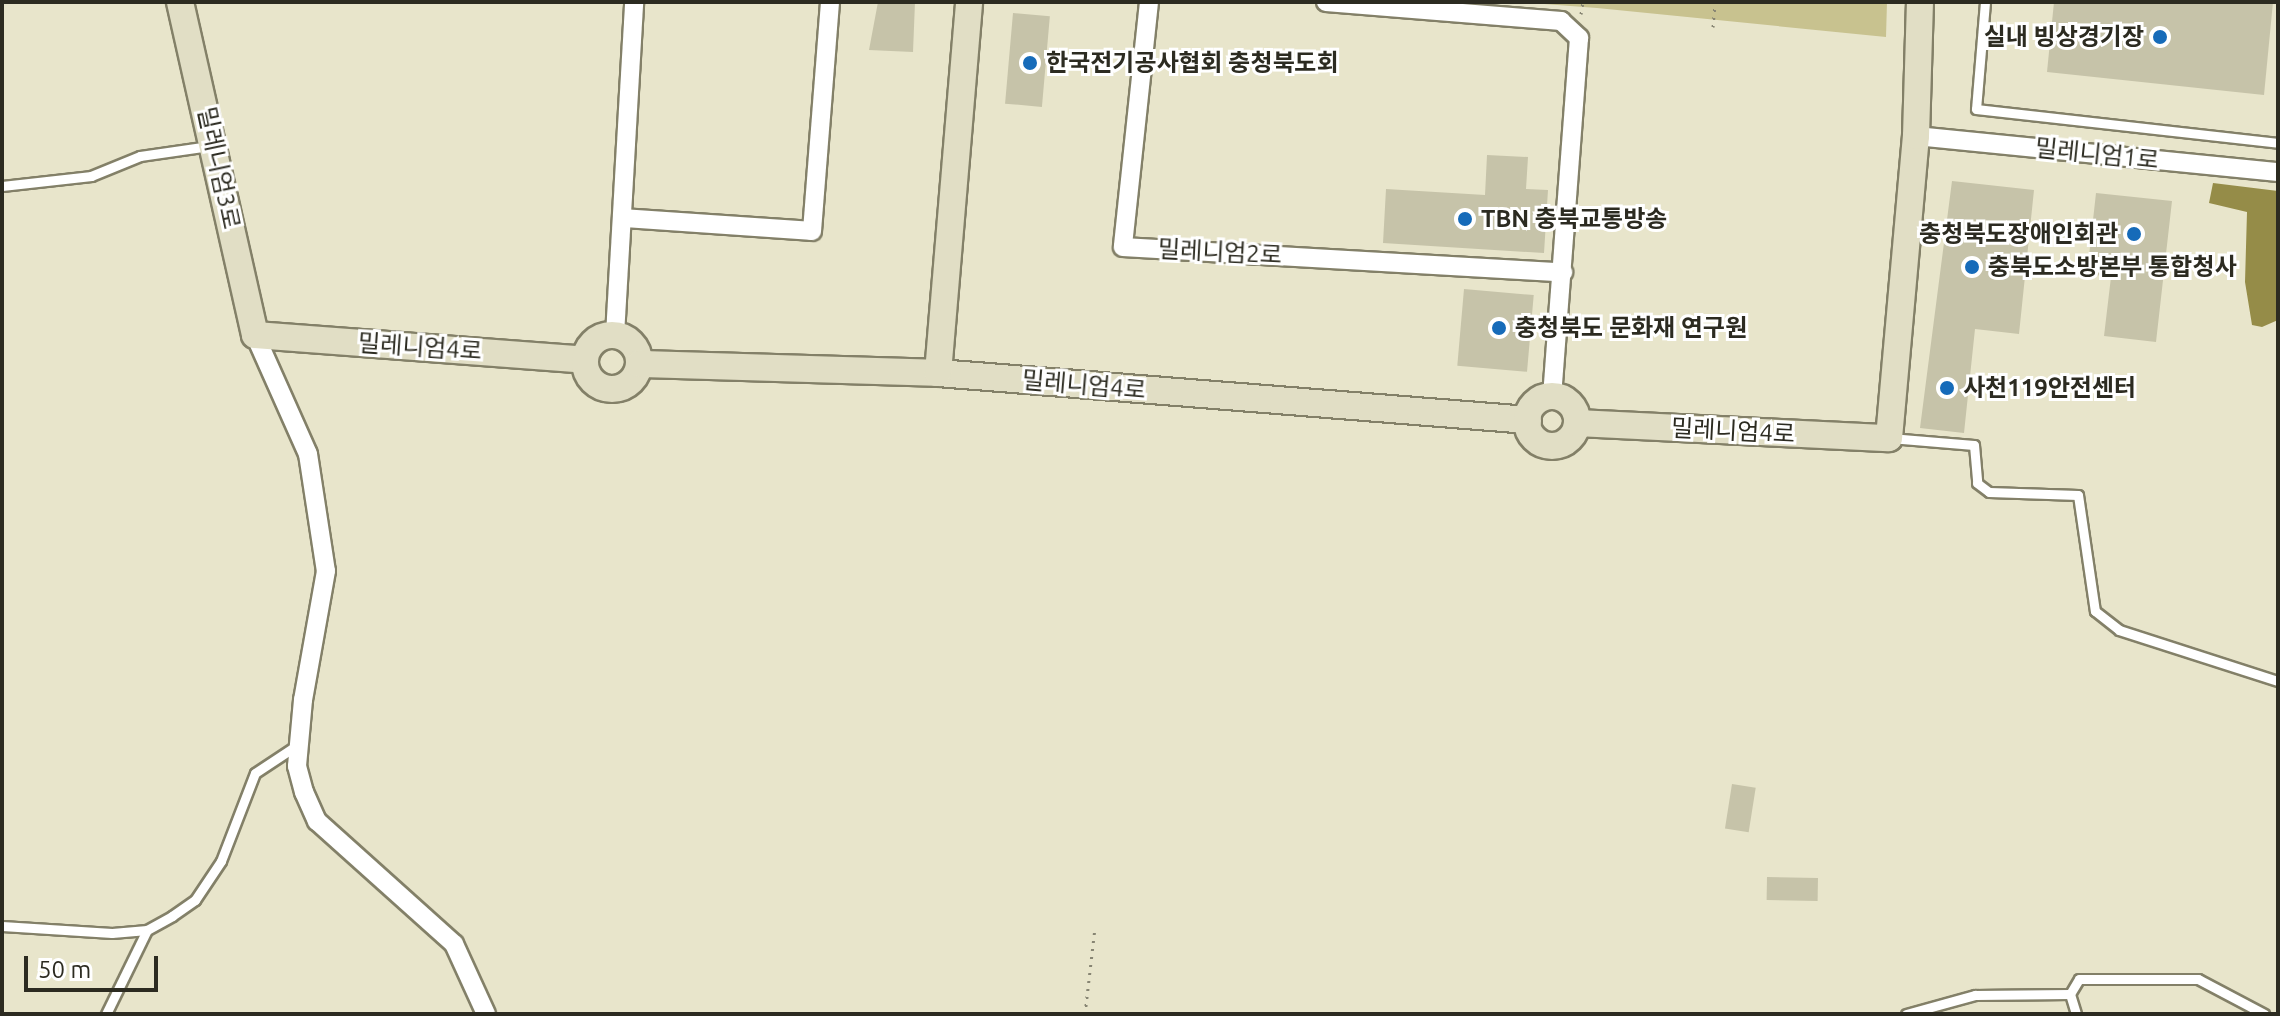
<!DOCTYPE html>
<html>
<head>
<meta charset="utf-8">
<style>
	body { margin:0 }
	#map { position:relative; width:2280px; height:1016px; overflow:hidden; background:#e8e5cb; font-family:Ubuntu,"Noto Sans KR",sans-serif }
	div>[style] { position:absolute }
	.green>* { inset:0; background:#c8c28f }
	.water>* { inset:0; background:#958c48 }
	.building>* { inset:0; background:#c6c3a9; transform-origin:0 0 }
	.path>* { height:3px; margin-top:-1.5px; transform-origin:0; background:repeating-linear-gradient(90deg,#878573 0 2px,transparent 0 8px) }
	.roads { filter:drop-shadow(2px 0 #838068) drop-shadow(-2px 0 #838068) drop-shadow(0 2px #838068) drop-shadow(0 -2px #838068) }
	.lane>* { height:9px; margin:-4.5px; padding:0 4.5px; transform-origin:4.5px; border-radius:4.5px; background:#fff }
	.street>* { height:18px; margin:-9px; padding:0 9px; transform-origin:9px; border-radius:9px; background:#fff }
	.secondary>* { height:26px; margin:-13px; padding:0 13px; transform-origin:13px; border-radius:13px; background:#e1dec5 }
	.secondary>.ring { margin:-13px; padding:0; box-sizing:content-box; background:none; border:26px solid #e1dec5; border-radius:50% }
	.dots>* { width:22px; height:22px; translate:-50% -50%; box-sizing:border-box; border:4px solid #fff; border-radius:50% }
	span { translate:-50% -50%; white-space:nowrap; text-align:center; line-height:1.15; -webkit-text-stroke:6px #fff; paint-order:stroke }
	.poi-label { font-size:24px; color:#2c2b21; font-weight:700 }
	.right { translate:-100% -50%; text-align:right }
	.left { translate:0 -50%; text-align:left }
	.street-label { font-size:24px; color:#2c2b21 }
	.frame { position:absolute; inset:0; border:4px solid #2c2b21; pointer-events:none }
	.scale { position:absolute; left:24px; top:956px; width:134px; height:36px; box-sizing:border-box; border:4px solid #2c2b21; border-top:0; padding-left:10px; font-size:24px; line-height:28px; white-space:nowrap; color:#2c2b21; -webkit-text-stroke:6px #fff; paint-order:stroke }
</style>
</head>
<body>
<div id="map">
	<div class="green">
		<i style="clip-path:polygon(1519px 2px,1887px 2px,1886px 37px,1597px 8px)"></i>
	</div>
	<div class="water">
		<i style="clip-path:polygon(2213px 183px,2278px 191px,2278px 320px,2262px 327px,2252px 325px,2245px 282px,2247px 212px,2209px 203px)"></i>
	</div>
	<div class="building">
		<i style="clip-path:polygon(878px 2px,915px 2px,913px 52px,869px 50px)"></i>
		<i style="clip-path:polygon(2054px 2px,2273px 2px,2264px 95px,2047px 72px)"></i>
		<i style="left:1013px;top:13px;width:37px;height:91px;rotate:5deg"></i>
		<i style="clip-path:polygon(1487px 155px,1528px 157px,1526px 189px,1548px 190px,1544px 253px,1383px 243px,1386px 189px,1485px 195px)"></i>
		<i style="clip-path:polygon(1952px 181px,2034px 190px,2019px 334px,1975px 329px,1964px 433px,1920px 428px)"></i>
		<i style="clip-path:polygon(2096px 193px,2172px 201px,2156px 342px,2104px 336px,2111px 277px,2087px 274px)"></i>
		<i style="left:1464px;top:289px;width:70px;height:77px;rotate:5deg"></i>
		<i style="left:1732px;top:784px;width:24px;height:45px;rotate:9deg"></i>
		<i style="left:1767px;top:877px;width:51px;height:23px;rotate:1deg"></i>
	</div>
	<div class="path">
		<i style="left:1581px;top:14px;width:12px;rotate:-81deg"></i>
		<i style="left:1713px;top:27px;width:25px;rotate:-85deg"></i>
		<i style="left:1085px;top:1014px;width:87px;rotate:-83.4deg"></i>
	</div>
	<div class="roads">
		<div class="lane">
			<i style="left:1985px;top:2px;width:107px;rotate:94.8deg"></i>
			<i style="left:1976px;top:109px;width:304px;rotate:6.4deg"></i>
			<i style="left:2px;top:186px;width:90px;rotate:-6.4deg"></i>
			<i style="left:91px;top:176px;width:53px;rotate:-22.2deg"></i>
			<i style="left:140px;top:156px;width:70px;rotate:-8.2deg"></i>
			<i style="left:1890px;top:438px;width:84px;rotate:4.8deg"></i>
			<i style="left:1974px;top:445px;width:38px;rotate:85deg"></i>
			<i style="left:1977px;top:483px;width:15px;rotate:37deg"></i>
			<i style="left:1989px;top:492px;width:89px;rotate:1.9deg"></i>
			<i style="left:2078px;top:495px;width:117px;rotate:81.7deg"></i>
			<i style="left:2095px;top:611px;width:31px;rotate:38deg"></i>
			<i style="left:2119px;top:630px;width:167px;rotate:17.8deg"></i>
			<i style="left:2px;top:926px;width:110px;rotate:3.6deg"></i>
			<i style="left:112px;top:933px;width:35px;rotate:-5deg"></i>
			<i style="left:147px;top:930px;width:29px;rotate:-29deg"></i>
			<i style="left:172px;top:916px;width:28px;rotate:-35deg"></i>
			<i style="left:195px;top:900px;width:47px;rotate:-56.3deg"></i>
			<i style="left:221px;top:861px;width:94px;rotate:-68.9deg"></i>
			<i style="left:255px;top:773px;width:53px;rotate:-33.4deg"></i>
			<i style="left:2070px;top:994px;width:17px;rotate:-59deg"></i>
			<i style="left:2079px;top:979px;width:119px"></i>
			<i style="left:2198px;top:979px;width:75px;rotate:27.9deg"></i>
			<i style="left:106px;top:1014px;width:93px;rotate:-64deg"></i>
			<i style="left:1906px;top:1014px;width:72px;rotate:-15.4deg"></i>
			<i style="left:1975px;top:995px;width:95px;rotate:-0.6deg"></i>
			<i style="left:2070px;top:994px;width:21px;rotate:73deg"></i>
		</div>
		<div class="street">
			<i style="left:1149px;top:2px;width:246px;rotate:96.1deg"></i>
			<i style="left:1123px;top:247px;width:441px;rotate:3.3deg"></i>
			<i style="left:1326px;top:2px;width:236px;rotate:4.6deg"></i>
			<i style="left:1561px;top:21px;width:25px;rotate:43deg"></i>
			<i style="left:1579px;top:38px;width:359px;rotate:94.3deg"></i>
			<i style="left:1916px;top:136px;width:364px;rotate:5.7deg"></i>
			<i style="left:623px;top:218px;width:189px;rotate:3.9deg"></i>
			<i style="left:812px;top:231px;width:230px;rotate:-85.5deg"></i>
			<i style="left:255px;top:335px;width:130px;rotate:66deg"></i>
			<i style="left:308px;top:454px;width:118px;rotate:81.3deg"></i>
			<i style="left:326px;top:571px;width:131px;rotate:100.1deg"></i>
			<i style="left:303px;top:700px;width:66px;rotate:95.2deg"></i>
			<i style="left:297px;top:766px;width:27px;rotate:75deg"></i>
			<i style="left:304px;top:792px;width:32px;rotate:66deg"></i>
			<i style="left:317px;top:821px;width:184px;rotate:41.9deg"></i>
			<i style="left:454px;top:944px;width:77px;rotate:65.4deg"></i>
			<i style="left:615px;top:335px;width:334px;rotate:-86.7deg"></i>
		</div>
		<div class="secondary">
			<i style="left:180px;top:2px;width:341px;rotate:77.3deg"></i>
			<i style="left:255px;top:335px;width:331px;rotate:4.3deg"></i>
			<i class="ring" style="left:585px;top:335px;width:28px;height:28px"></i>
			<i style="left:639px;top:364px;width:299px;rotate:1.7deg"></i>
			<i style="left:938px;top:373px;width:592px;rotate:4.55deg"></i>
			<i style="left:938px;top:373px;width:372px;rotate:-85.2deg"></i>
			<i class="ring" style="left:1527px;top:396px;width:24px;height:24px"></i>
			<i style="left:1577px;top:423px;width:312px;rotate:2.8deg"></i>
			<i style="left:1889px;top:438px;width:303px;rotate:-84.9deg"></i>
			<i style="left:1916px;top:136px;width:134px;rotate:-88.3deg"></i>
		</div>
	</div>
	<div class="dots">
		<i style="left:2160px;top:37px;background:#166bb9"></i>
		<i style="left:1030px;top:63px;background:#166bb9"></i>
		<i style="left:1465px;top:219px;background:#166bb9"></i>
		<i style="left:2134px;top:234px;background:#166bb9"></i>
		<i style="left:1972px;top:267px;background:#166bb9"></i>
		<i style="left:1499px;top:328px;background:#166bb9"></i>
		<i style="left:1947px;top:388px;background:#166bb9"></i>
	</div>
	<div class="poi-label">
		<span class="right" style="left:2144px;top:37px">실내 빙상경기장</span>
		<span class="left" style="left:1046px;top:63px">한국전기공사협회 충청북도회</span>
		<span class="left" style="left:1481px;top:219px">TBN 충북교통방송</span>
		<span class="right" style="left:2118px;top:234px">충청북도장애인회관</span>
		<span class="left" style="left:1988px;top:267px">충북도소방본부 통합청사</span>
		<span class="left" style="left:1515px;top:328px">충청북도 문화재 연구원</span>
		<span class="left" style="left:1963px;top:388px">사천119안전센터</span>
	</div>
	<div class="street-label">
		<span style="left:2097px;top:154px;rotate:6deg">밀레니엄1로</span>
		<span style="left:219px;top:168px;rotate:78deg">밀레니엄3로</span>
		<span style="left:1220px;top:252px;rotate:3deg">밀레니엄2로</span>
		<span style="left:420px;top:347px;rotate:4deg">밀레니엄4로</span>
		<span style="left:1084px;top:385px;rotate:5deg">밀레니엄4로</span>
		<span style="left:1733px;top:431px;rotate:3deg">밀레니엄4로</span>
	</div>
	<div class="frame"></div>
	<div class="scale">50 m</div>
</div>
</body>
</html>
